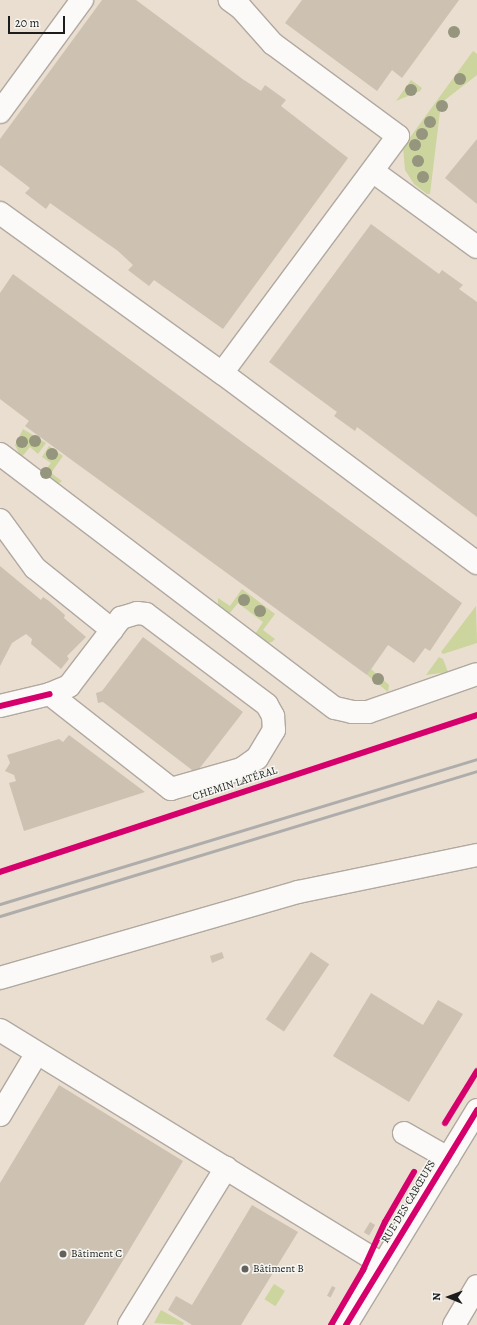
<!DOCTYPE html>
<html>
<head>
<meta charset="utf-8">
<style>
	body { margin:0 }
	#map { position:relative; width:477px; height:1325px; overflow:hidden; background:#eaded0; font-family:Alegreya,serif }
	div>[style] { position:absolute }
	.green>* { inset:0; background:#ccd59d; transform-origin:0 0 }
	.building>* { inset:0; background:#cdc1b2; transform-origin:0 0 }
	.roads { filter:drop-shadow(1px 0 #b0a9a0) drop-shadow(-1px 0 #b0a9a0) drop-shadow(0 1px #b0a9a0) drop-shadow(0 -1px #b0a9a0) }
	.minor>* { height:22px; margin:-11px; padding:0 11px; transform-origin:11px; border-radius:11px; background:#fcfaf8 }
	.rail>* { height:3px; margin:-1.5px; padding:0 1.5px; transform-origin:1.5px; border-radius:1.5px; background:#aeadab }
	.cycleway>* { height:6px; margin:-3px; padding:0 3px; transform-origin:3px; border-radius:3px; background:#d6006c }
	.trees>* { width:12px; height:12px; margin:-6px; border-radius:50%; background:#96957e }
	.dots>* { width:11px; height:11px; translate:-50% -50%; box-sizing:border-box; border:2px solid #f6f6f2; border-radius:50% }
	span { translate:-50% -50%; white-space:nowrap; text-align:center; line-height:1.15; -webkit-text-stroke:3px #f6f6f2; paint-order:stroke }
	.street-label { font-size:11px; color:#1c1c1c }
	.poi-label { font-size:11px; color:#1c1c1c }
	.left { translate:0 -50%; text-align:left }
	.north { position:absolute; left:429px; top:1277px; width:40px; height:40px; -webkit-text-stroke:3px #f6f6f2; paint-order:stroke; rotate:271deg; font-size:11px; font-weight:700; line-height:16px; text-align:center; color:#1c1c1c }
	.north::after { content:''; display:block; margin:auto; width:14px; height:18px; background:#1c1c1c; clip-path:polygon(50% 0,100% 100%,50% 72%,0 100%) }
	.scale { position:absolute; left:8px; top:16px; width:57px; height:18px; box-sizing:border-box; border:2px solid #1c1c1c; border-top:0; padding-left:5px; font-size:12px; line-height:14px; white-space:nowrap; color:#1c1c1c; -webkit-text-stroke:3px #f6f6f2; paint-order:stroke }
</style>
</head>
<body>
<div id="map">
	<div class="green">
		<i style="clip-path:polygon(473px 51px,477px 54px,477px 75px,441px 103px,430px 194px,427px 194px,414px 184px,405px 170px,403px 147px)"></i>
		<i style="clip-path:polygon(411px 80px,422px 88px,420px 91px,396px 101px)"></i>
		<i style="clip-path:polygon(23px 429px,46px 443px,38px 454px,30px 447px,21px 458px,15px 445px)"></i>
		<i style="clip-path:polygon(49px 446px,63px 456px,51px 473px,62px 481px,58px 484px,42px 474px,51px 463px,42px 457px)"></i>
		<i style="clip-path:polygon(242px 589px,275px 614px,263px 630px,275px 639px,272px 642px,267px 643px,255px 634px,263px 622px,238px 603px,229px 614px,218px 606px,218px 598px,230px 606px)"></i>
		<i style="clip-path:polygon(476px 606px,477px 643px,443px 654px,441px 652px)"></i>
		<i style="clip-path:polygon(439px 657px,443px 659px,448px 672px,426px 675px)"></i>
		<i style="clip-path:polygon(371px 669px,389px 685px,388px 692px,367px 675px)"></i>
		<i style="left:274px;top:1284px;width:13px;height:18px;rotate:32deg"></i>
		<i style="clip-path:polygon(161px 1310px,184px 1323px,183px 1325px,154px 1323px)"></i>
	</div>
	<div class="building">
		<i style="clip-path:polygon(102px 0,136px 0,244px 80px,261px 91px,265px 85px,286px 100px,281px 106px,348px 158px,223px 329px,154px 280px,149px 286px,128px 270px,133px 265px,118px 251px,50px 203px,46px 209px,25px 193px,30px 188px,0 165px,0 139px)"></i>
		<i style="clip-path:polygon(302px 0,459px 0,402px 78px,392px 70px,377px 91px,285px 23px)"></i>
		<i style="clip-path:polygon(477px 139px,477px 204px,445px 178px)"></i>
		<i style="clip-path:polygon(371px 224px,439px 274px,442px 270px,463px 285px,459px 289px,477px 302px,477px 517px,357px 427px,355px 431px,334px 416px,337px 412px,269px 362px)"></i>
		<i style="clip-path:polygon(13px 274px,462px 603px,430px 651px,425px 648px,414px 663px,388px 645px,367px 675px,25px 426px,29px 421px,0 399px,0 293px)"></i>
		<i style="clip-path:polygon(0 566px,41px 600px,43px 597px,49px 601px,65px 615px,64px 618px,86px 637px,67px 656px,69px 659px,61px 669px,31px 644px,32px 639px,26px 634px,12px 643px,0 666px)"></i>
		<i style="clip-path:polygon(143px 637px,243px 712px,196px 773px,103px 702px,98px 703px,96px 693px,102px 691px)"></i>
		<i style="clip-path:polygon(69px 735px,145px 792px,24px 831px,9px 783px,16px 781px,14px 775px,5px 771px,10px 763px,7px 755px,59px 739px,63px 742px)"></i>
		<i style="clip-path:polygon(222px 952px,224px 958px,212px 963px,210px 956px)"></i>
		<i style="left:311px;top:952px;width:22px;height:81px;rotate:34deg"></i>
		<i style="clip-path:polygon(371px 993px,423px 1025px,438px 1000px,463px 1014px,409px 1102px,333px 1056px)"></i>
		<i style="clip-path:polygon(59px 1085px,183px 1161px,84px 1325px,0 1325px,0 1183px)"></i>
		<i style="clip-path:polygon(252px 1205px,298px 1232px,241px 1325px,192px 1325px,168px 1310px,176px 1296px,192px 1305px)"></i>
		<i style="left:370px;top:1222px;width:6px;height:12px;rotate:31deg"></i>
		<i style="left:332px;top:1286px;width:4px;height:11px;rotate:27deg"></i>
	</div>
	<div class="roads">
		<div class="minor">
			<i style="left:0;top:112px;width:139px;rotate:-53.8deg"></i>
			<i style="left:374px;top:172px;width:127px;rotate:36.1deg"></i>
			<i style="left:0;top:213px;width:274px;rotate:35.8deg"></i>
			<i style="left:222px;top:373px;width:318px;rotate:36.7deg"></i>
			<i style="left:222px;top:373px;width:295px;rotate:-53.4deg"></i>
			<i style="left:398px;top:136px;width:155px;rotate:-143.6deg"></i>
			<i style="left:273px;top:44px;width:48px;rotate:-131.6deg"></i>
			<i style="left:241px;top:8px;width:14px;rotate:-144deg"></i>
			<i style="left:0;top:454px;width:420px;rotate:37.2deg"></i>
			<i style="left:335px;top:708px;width:17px;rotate:13deg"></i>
			<i style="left:352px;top:712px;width:16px"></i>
			<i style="left:368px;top:712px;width:115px;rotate:-19.2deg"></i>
			<i style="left:0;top:520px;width:59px;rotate:53.9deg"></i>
			<i style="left:35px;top:568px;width:99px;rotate:38.8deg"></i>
			<i style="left:0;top:706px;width:51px;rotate:-13.5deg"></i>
			<i style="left:50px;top:694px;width:21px;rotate:-23deg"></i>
			<i style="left:69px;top:686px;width:86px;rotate:-52.6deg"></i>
			<i style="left:121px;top:618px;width:17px;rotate:-17deg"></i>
			<i style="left:137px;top:613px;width:9px;rotate:6deg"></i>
			<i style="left:146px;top:614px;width:151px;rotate:36.9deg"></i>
			<i style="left:267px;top:705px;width:13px;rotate:61deg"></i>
			<i style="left:273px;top:716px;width:14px;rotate:86deg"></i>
			<i style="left:274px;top:730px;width:33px;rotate:121deg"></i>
			<i style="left:257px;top:758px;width:19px;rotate:145deg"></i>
			<i style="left:241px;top:769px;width:73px;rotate:164.1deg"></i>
			<i style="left:171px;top:789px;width:154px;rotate:-141.9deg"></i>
			<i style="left:0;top:978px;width:310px;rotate:-16.1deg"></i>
			<i style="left:298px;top:892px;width:183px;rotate:-11.7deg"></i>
			<i style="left:0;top:1030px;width:449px;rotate:31.5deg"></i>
			<i style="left:0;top:1115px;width:72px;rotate:-59.2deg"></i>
			<i style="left:404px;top:1133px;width:51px;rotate:29.6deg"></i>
			<i style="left:129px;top:1325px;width:185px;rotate:-58.3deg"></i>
			<i style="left:346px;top:1325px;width:252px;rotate:-58.6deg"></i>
			<i style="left:454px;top:1325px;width:45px;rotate:-59.5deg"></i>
		</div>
	</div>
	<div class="rail">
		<i style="left:0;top:904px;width:499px;rotate:-16.9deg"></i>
		<i style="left:0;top:916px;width:499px;rotate:-16.9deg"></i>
	</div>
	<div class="cycleway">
		<i style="left:0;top:706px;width:51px;rotate:-13.5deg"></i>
		<i style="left:0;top:872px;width:502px;rotate:-18.22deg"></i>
		<i style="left:445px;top:1123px;width:61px;rotate:-58.4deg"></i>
		<i style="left:331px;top:1325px;width:64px;rotate:-59.8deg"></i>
		<i style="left:363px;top:1270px;width:53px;rotate:-65.4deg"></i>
		<i style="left:385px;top:1222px;width:58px;rotate:-59.9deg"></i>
		<i style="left:346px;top:1325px;width:252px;rotate:-58.6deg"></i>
	</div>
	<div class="trees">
		<i style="left:454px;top:32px"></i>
		<i style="left:460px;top:79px"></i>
		<i style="left:411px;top:90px"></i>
		<i style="left:442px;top:106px"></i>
		<i style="left:430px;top:122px"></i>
		<i style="left:422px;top:134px"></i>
		<i style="left:415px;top:145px"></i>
		<i style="left:418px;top:161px"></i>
		<i style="left:423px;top:177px"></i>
		<i style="left:35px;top:441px"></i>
		<i style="left:22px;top:442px"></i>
		<i style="left:52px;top:454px"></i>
		<i style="left:46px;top:473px"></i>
		<i style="left:244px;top:600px"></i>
		<i style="left:260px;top:611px"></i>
		<i style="left:378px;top:679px"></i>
	</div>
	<div class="dots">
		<i style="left:63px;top:1254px;background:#64605b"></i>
		<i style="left:245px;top:1269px;background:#64605b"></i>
	</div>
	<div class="street-label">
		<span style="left:235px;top:784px;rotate:-18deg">CHEMIN LATÉRAL</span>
		<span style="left:409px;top:1202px;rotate:-59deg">RUE DES CABŒUFS</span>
	</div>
	<div class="poi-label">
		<span class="left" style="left:71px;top:1254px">Bâtiment C</span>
		<span class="left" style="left:253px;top:1269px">Bâtiment B</span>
	</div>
	<div class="north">N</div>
	<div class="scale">20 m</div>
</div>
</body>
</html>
